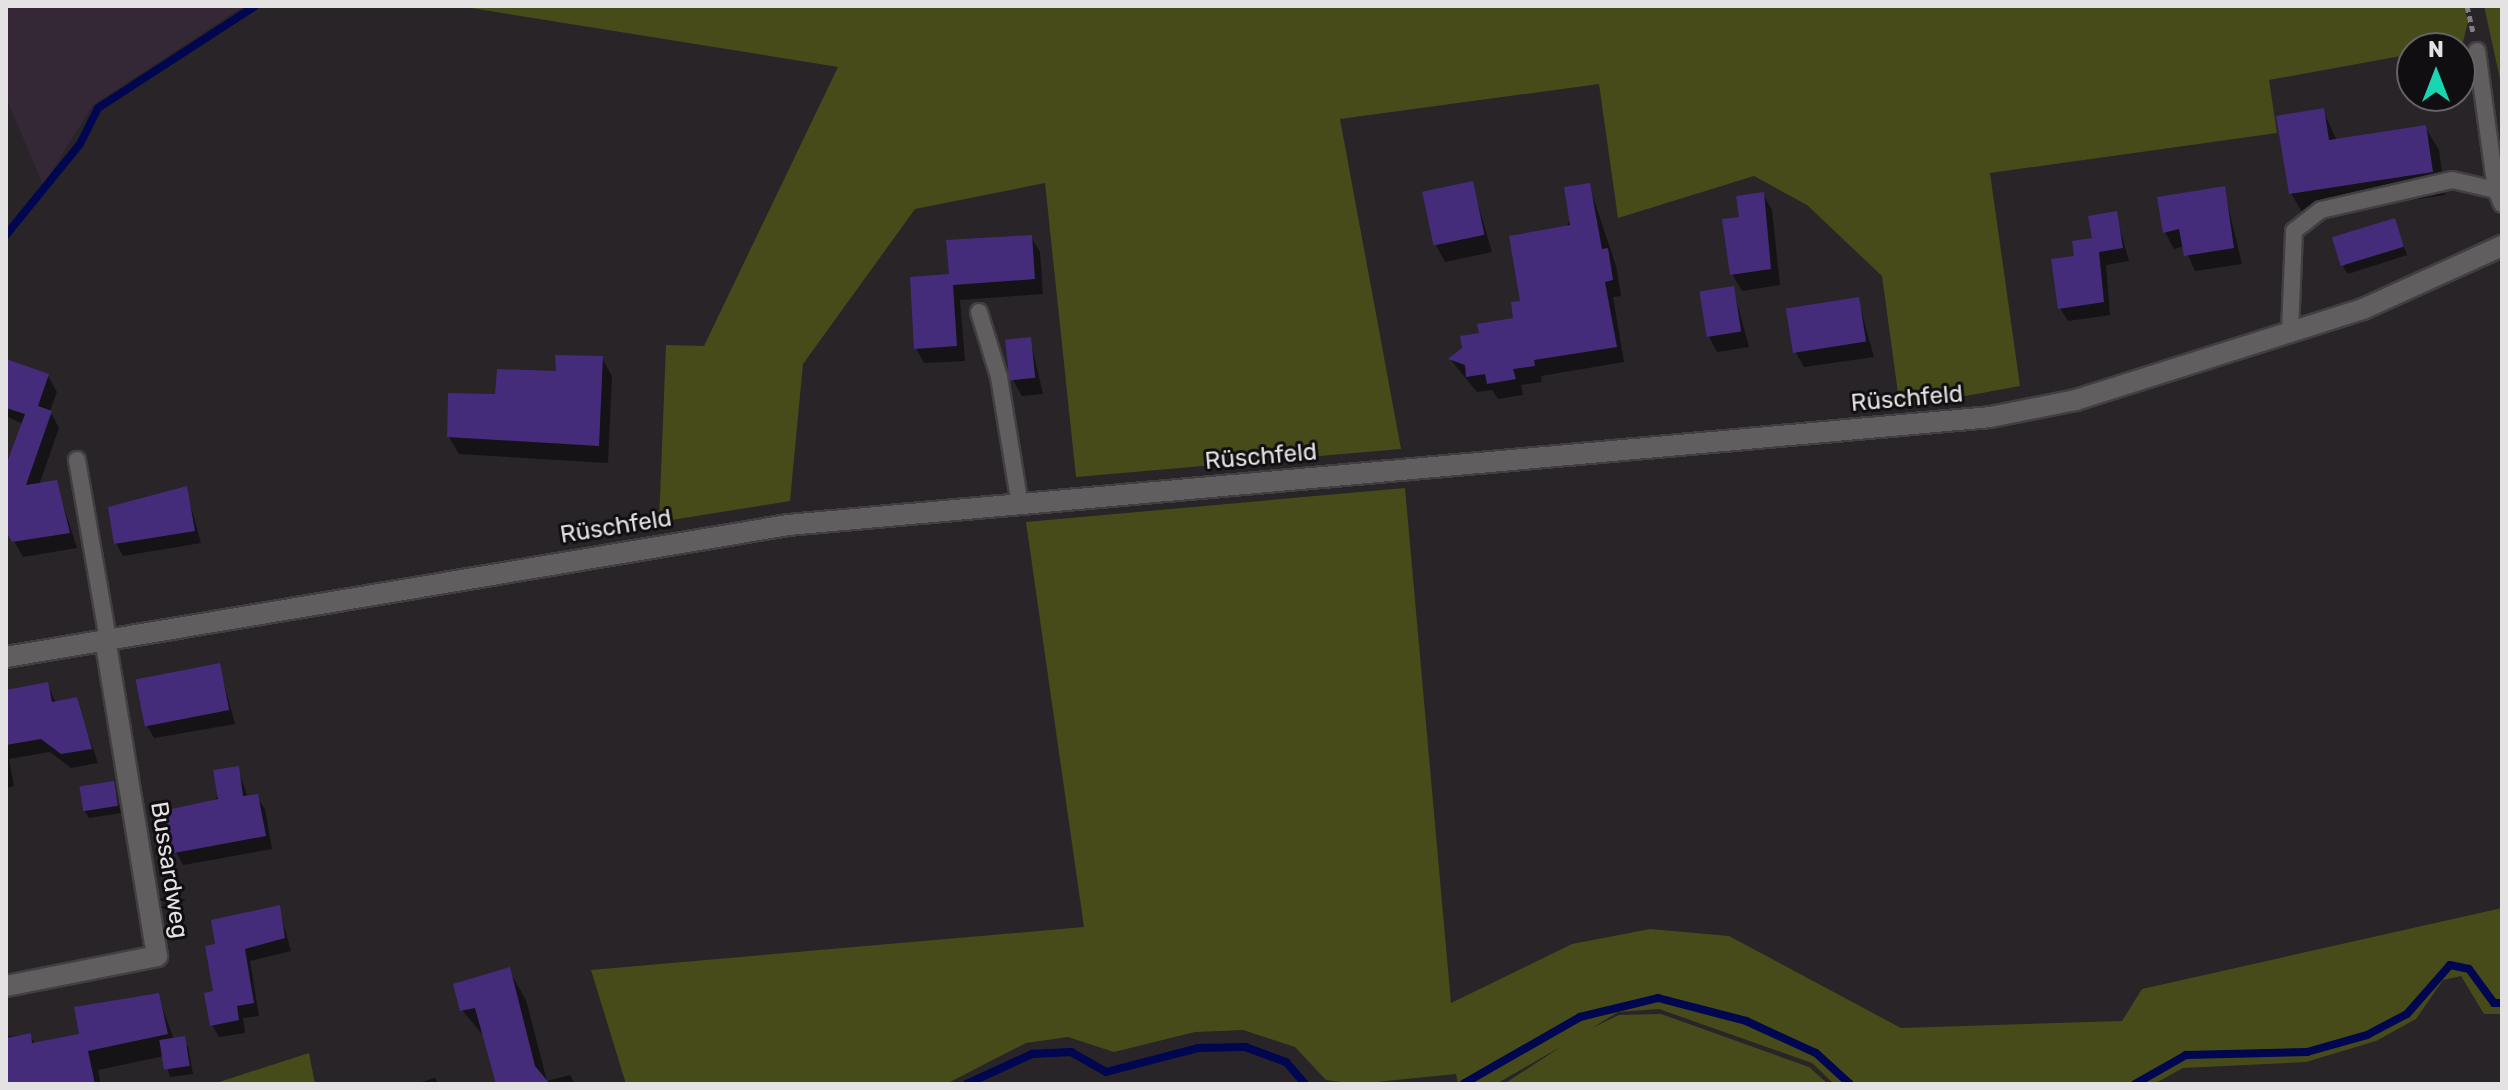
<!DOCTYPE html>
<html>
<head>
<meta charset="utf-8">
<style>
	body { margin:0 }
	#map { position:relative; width:2508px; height:1090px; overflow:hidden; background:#282428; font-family:Rubik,sans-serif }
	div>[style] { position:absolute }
	.industrial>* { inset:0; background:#352836 }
	.green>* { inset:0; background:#474b19 }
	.shadow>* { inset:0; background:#0007 }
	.stream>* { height:8px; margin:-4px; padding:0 4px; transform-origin:4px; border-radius:4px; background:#00064f }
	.building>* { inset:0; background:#442c7b; transform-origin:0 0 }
	.path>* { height:5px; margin-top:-2.5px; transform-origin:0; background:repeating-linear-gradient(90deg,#817e81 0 6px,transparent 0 10px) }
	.roads { filter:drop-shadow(2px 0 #423f42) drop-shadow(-2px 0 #423f42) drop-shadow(0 2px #423f42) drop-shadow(0 -2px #423f42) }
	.service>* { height:16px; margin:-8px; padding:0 8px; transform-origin:8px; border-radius:8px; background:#605e5e }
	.minor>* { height:20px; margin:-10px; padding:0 10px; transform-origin:10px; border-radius:10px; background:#605e5e }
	span { translate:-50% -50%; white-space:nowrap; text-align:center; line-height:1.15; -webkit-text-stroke:6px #100e10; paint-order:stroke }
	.street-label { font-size:24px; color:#e5e2e4 }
	.frame { position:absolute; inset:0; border:8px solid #e5e2e4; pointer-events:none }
	.north { position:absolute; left:2396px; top:32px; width:80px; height:80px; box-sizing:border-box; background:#100e10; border:2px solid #656365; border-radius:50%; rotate:0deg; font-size:22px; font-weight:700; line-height:32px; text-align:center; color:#e5e2e4 }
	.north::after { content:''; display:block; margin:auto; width:28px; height:36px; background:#19d5b2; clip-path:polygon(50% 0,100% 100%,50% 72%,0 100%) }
</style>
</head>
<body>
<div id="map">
	<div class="industrial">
		<i style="clip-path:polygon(6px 6px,244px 6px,93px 105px,43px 185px,6px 97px)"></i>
	</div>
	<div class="green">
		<i style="clip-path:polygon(459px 6px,2464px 6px,2468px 22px,2462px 46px,2412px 48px,2412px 54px,2269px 80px,2277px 133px,1990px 173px,2020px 386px,1900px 408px,1882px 276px,1807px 205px,1754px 176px,1618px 218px,1599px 84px,1340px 119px,1401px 449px,1076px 477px,1045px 183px,915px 209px,803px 364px,790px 501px,659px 522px,666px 345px,704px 346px,838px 67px)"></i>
		<i style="clip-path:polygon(2484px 6px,2502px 6px,2502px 88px,2491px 38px)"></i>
		<i style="clip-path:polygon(1405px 488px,1451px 1003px,1572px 944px,1650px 929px,1729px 936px,1901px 1028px,2122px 1021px,2142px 989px,2502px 908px,2502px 1014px,2484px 1014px,2461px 976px,2443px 980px,2416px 1019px,2376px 1041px,2306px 1062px,2183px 1068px,2154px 1084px,1834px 1084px,1812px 1063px,1659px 1009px,1618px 1012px,1592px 1028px,1619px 1015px,1661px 1014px,1809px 1067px,1828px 1084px,1504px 1084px,1562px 1046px,1496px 1084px,1458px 1084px,1456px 1074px,1356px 1084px,1326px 1080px,1295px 1047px,1243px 1030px,1195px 1032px,1114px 1052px,1068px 1037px,1026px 1043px,946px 1084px,626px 1084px,591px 970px,1084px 927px,1026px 522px)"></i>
		<i style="clip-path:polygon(309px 1053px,315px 1084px,213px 1084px)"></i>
	</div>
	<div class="shadow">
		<i style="clip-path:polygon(2323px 110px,2337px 141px,2425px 127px,2439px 150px,2445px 195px,2304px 216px,2291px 193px)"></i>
		<i style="clip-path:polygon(1472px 184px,1492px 252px,1445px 262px,1436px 245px)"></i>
		<i style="clip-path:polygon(1589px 185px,1616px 266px,1621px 296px,1613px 297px,1624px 362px,1541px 376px,1542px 382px,1521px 385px,1523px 395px,1498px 399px,1492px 390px,1477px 392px,1450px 359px,1516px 320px)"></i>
		<i style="clip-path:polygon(2224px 189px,2242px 264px,2195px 271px,2184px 246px,2174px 249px,2165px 232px)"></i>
		<i style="clip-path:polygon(1763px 194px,1772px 210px,1780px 285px,1742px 291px,1732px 274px,1741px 219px)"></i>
		<i style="clip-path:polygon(2116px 214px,2129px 261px,2106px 265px,2110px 315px,2068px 321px,2060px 308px,2077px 258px)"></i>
		<i style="clip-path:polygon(2394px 221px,2407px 255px,2348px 274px,2343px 267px)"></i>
		<i style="clip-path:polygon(1031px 237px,1040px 252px,1043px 294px,960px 300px,965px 361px,924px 363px,916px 348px,951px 276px)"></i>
		<i style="clip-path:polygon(1733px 288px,1749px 347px,1717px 352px,1708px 335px)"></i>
		<i style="clip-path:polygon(1858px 299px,1874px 357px,1804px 367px,1795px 351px)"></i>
		<i style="clip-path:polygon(1030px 339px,1043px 394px,1022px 396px,1013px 380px)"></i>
		<i style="clip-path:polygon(602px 358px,612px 376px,608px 463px,459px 454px,449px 437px,497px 396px)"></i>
		<i style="clip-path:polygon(6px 363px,48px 376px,57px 392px,50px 411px,59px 428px,39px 485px,56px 482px,77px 548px,23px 557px,14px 541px,6px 465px,23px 424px,6px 416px)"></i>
		<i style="clip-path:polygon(186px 489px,201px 543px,123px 556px,116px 543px)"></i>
		<i style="clip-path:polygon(219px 665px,235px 724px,154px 738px,146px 724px)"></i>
		<i style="clip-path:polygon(47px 684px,56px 703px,76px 700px,98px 763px,71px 768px,50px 752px,9px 759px,14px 786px,6px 788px,6px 700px)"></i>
		<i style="clip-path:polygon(238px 769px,248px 798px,257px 797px,265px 809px,272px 849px,183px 865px,176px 852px)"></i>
		<i style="clip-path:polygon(113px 783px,121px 813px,89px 818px,84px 810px)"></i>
		<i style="clip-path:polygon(279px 908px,291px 951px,250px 961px,259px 1016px,243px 1018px,245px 1033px,219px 1037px,212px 1025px,217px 946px)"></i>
		<i style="clip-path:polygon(509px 970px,526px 1000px,547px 1081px,570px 1075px,575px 1084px,498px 1084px,486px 1039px,462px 1010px)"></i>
		<i style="clip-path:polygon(158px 995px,174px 1040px,188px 1046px,193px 1074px,170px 1077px,164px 1056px,98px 1070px,101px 1084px,6px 1084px,6px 1036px,30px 1035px,35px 1044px,82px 1035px)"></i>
		<i style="clip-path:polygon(435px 1078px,438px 1084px,415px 1084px)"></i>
	</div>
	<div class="stream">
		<i style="left:6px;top:235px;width:117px;rotate:-50.9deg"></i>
		<i style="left:80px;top:144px;width:40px;rotate:-63.4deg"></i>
		<i style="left:98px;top:108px;width:187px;rotate:-33deg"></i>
		<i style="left:967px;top:1084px;width:72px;rotate:-24.8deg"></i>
		<i style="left:1032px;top:1054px;width:39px;rotate:-3deg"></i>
		<i style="left:1071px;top:1052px;width:40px;rotate:29.7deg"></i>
		<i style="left:1106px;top:1072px;width:95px;rotate:-14.6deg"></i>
		<i style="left:1198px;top:1048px;width:47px;rotate:-1.2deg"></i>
		<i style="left:1245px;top:1047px;width:44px;rotate:20.1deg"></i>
		<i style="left:1286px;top:1062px;width:29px;rotate:49deg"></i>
		<i style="left:1463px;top:1084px;width:135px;rotate:-29.8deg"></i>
		<i style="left:1580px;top:1017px;width:80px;rotate:-13.7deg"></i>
		<i style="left:1658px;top:998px;width:91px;rotate:14.6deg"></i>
		<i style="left:1746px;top:1021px;width:77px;rotate:24.6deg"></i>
		<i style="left:1816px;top:1053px;width:46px;rotate:42.4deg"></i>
		<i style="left:2135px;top:1084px;width:59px;rotate:-29.6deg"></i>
		<i style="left:2186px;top:1055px;width:121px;rotate:-1.4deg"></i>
		<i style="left:2307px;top:1052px;width:62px;rotate:-15.8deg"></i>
		<i style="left:2367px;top:1035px;width:45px;rotate:-27.7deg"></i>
		<i style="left:2407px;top:1014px;width:65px;rotate:-48.7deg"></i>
		<i style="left:2450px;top:965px;width:19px;rotate:12deg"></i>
		<i style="left:2469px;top:969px;width:42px;rotate:53.7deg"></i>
		<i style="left:2494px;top:1003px;width:8px"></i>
	</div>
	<div class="building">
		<i style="clip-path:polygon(2324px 108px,2329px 140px,2426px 125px,2433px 172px,2289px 194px,2276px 116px)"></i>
		<i style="left:1473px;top:181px;width:55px;height:52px;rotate:78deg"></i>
		<i style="clip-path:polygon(1590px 183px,1602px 249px,1608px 248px,1613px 280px,1605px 282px,1617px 347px,1534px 360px,1535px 366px,1513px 369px,1516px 379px,1487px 384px,1485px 374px,1466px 377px,1465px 365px,1448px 359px,1462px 348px,1460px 336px,1479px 333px,1477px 324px,1513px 318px,1511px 302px,1520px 301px,1509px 236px,1570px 225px,1564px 187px)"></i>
		<i style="clip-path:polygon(2225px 186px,2234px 248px,2184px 256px,2179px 229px,2163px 233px,2157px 197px)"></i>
		<i style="clip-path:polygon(1764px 192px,1771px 269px,1730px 275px,1722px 219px,1739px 217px,1736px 196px)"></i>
		<i style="clip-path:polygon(2117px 211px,2123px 248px,2099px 252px,2104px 302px,2058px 309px,2051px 259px,2074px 256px,2072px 241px,2092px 238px,2088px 216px)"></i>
		<i style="left:2395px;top:218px;width:30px;height:66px;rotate:73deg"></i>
		<i style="clip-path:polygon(1032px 235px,1035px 279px,953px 285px,957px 346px,914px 349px,910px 277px,949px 274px,946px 240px)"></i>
		<i style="left:1734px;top:286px;width:46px;height:35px;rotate:81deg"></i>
		<i style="left:1859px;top:297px;width:45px;height:74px;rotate:81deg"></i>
		<i style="left:1031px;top:337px;width:41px;height:26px;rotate:84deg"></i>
		<i style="clip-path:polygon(555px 355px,603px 356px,599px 446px,447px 437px,448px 393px,495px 394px,497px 369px,556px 371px)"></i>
		<i style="clip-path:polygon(6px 359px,49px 374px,38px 406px,52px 411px,26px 485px,57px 480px,70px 533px,12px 542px,6px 531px,6px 465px,25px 414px,6px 408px)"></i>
		<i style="clip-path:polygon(187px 486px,195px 531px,114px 544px,108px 507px)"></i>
		<i style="left:220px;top:663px;width:48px;height:86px;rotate:79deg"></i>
		<i style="clip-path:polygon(48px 682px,52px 702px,77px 697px,92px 749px,61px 754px,41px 739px,6px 745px,6px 690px)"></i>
		<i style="clip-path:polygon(239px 766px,243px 796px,258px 794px,266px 836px,174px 853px,162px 811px,218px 799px,213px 770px)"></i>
		<i style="left:114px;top:781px;width:25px;height:35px;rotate:81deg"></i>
		<i style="clip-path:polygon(280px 905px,285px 938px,245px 949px,254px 1003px,237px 1006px,239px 1020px,210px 1026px,204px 993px,213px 991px,205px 946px,215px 944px,211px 920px)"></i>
		<i style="clip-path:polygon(510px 967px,535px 1066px,550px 1084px,496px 1084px,475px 1008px,460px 1011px,453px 984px)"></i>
		<i style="clip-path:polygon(159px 993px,168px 1034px,88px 1051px,95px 1084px,6px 1084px,6px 1038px,31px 1033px,32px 1043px,79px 1034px,74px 1007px)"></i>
		<i style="left:185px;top:1036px;width:30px;height:26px;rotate:81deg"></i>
	</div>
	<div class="path">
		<i style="left:2467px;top:6px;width:27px;rotate:77deg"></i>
	</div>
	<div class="roads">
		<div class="service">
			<i style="left:2477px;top:51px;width:140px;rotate:82.2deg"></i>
			<i style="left:979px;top:312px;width:68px;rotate:72.9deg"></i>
			<i style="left:999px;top:377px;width:130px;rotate:80.7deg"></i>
			<i style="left:2290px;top:332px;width:101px;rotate:-87.7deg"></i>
			<i style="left:2294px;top:231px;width:34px;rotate:-38deg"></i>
			<i style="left:2321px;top:210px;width:134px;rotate:-12.9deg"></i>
			<i style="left:2452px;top:180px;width:45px;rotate:12.8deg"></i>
			<i style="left:2496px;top:190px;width:15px;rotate:67deg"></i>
			<i style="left:77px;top:460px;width:182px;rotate:80.2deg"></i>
		</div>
		<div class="minor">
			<i style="left:6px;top:657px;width:793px;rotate:-9.58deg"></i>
			<i style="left:788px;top:525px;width:1207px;rotate:-5.13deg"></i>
			<i style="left:1990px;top:417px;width:88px;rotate:-11.2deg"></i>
			<i style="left:2076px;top:400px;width:301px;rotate:-17.6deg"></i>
			<i style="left:2363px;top:309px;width:153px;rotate:-24.4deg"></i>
			<i style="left:6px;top:986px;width:154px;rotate:-11.2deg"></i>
			<i style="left:157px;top:956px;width:320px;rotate:-99.3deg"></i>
		</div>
	</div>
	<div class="street-label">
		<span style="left:1907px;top:399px;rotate:-5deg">Rüschfeld</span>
		<span style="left:1261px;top:457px;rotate:-5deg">Rüschfeld</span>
		<span style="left:616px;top:527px;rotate:-9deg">Rüschfeld</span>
		<span style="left:169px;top:870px;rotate:81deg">Bussardweg</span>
	</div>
	<div class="frame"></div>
	<div class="north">N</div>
</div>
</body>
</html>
